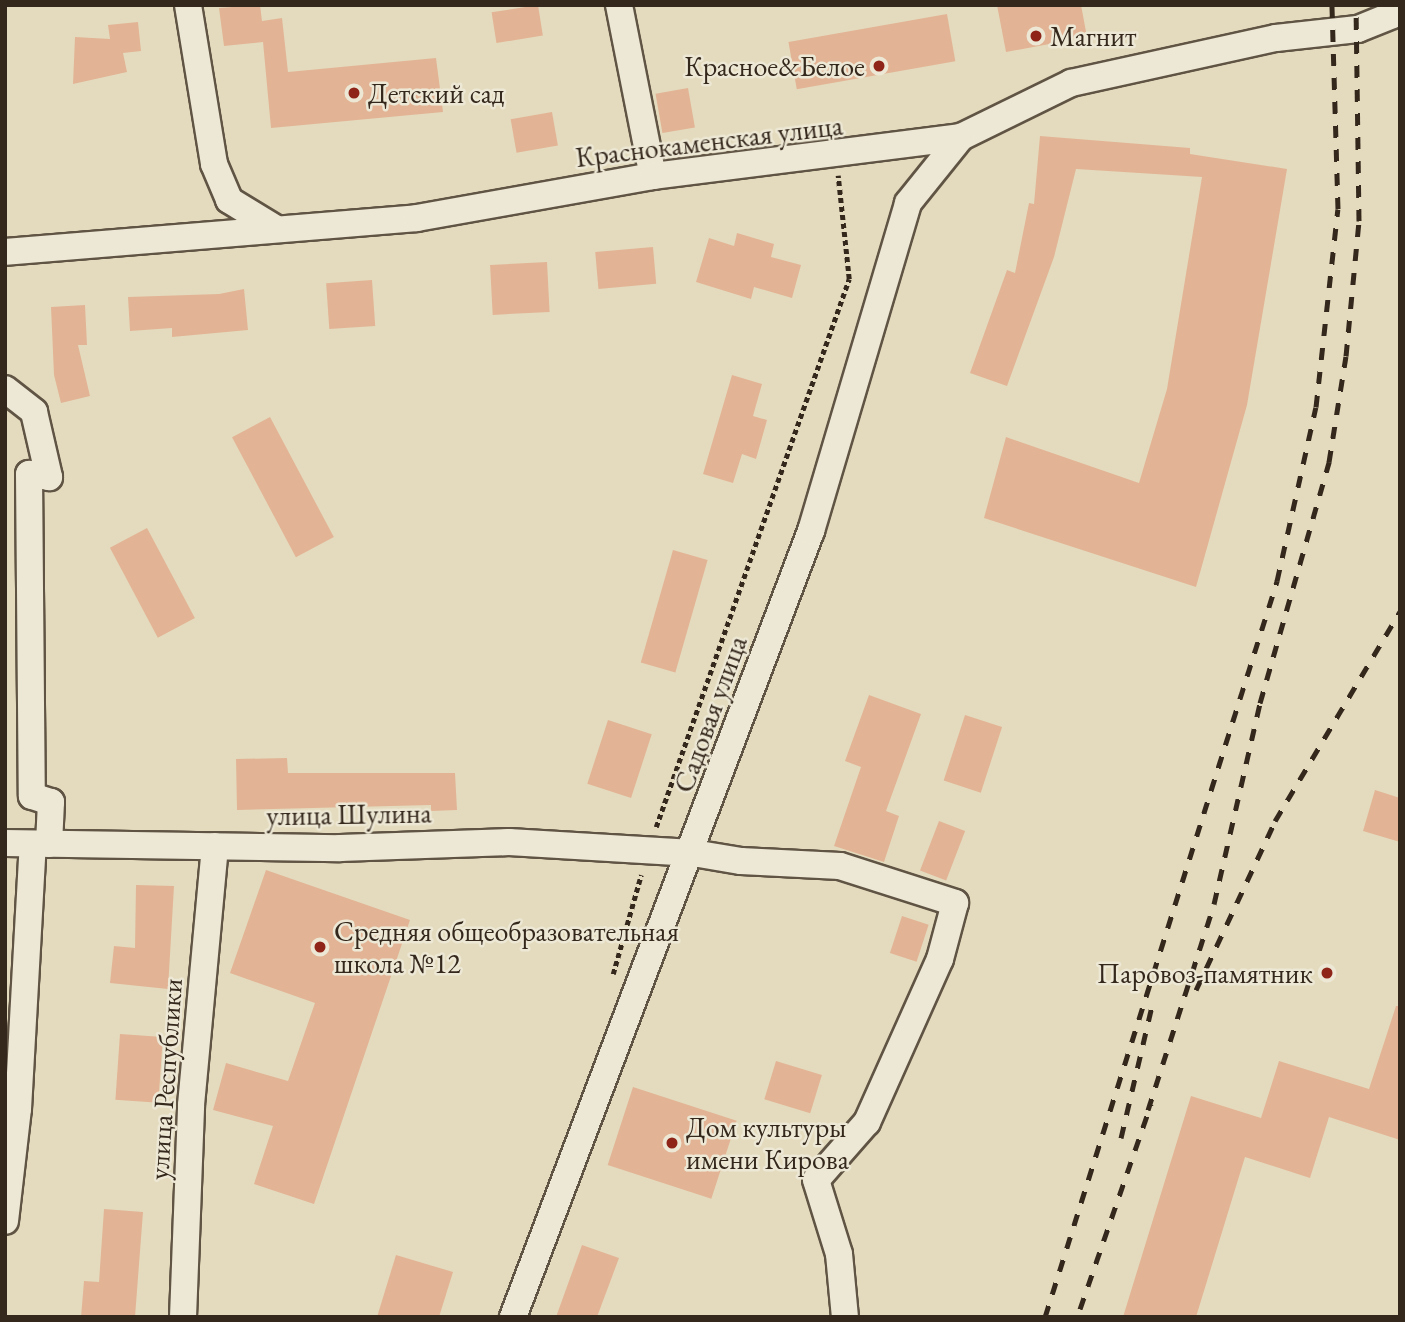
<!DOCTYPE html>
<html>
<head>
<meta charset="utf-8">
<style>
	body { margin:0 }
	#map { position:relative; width:1405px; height:1322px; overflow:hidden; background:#e4dbbe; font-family:"EB Garamond",serif }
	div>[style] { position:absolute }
	.building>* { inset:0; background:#e2b495; transform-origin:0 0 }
	.path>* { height:4.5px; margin-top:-2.25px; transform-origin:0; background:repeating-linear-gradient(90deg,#34271c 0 5px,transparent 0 8.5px) }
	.roads { filter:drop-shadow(2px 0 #605444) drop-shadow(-2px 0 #605444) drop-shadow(0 2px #605444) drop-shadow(0 -2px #605444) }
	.minor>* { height:26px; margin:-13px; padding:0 13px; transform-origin:13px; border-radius:13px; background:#ede8d5 }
	.rail>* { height:5px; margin-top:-2.5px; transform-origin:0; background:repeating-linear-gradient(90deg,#34271c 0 12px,transparent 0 24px) }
	.dots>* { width:19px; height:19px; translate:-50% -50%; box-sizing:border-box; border:4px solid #ede8d5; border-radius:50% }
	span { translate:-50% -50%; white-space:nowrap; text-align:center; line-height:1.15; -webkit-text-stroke:5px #ede8d5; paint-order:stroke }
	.poi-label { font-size:28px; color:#34271c }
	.left { translate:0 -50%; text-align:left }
	.right { translate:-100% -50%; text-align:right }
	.street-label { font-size:28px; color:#34271c }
	.frame { position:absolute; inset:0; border:7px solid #34271c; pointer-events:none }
</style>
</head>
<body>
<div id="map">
	<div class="building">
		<i style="clip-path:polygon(260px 5px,262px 21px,282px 18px,288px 72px,436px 58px,443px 112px,271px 128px,263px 42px,224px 46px,219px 8px)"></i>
		<i style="left:538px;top:5px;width:31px;height:47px;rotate:81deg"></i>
		<i style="clip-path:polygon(997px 5px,1081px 5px,1087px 37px,1006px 52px)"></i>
		<i style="left:947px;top:14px;width:48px;height:161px;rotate:80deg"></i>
		<i style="clip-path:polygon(138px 22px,141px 51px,123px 53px,127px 72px,73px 84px,75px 37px,110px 39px,108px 25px)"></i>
		<i style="left:688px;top:88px;width:40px;height:33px;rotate:80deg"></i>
		<i style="left:552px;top:112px;width:34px;height:42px;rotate:80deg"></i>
		<i style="clip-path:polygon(1040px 136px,1190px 148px,1190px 154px,1287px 169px,1247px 405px,1196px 587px,984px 518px,1006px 437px,1139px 483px,1167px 389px,1202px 177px,1076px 169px,1054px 257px,1007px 386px,970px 373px,1007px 270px,1015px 273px,1029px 203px,1034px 204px)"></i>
		<i style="clip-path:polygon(737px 233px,774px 244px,771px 257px,801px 265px,792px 298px,754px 287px,751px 299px,696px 282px,709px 238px,734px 246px)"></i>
		<i style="left:653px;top:247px;width:37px;height:58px;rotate:85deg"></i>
		<i style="left:547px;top:262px;width:50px;height:57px;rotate:87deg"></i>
		<i style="left:372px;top:280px;width:46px;height:46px;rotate:86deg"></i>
		<i style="clip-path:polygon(244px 289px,248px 330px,172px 337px,172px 328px,130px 331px,128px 297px,219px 294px)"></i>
		<i style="clip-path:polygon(85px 305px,87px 345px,78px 345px,90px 396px,61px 403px,54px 375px,51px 307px)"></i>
		<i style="clip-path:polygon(732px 375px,762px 384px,753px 416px,767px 420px,756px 459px,742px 454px,733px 483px,703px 474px)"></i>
		<i style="left:270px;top:417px;width:136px;height:43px;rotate:62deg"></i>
		<i style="left:147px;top:528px;width:102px;height:42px;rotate:62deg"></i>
		<i style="left:673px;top:550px;width:36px;height:117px;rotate:16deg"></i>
		<i style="clip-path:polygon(869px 695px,921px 714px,886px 811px,899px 816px,884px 862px,834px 846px,861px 767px,845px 761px)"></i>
		<i style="left:965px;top:715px;width:39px;height:69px;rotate:18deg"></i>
		<i style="left:608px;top:720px;width:46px;height:67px;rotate:18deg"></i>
		<i style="clip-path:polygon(287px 758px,288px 773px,455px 773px,457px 810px,431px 811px,431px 805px,237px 810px,236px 759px)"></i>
		<i style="clip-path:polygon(1375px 790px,1400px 798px,1400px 842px,1363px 831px)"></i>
		<i style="left:939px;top:821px;width:28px;height:53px;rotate:21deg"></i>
		<i style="clip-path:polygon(266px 870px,410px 920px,314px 1204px,254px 1184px,273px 1126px,213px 1110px,226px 1063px,288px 1081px,315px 1003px,230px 973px)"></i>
		<i style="clip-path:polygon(136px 885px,174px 886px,168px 989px,110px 983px,114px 946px,135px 948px)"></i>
		<i style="left:902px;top:916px;width:28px;height:39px;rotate:18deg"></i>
		<i style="clip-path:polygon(1396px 1006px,1400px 1006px,1400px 1140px,1329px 1117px,1310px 1178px,1245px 1157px,1196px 1317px,1123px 1317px,1191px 1096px,1261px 1118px,1279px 1061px,1369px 1089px)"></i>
		<i style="left:120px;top:1034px;width:43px;height:66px;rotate:4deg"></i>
		<i style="left:776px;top:1061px;width:48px;height:40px;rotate:17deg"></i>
		<i style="left:633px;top:1087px;width:109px;height:82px;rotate:18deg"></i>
		<i style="clip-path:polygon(104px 1209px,143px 1212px,135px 1317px,81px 1317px,84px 1281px,99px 1282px)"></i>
		<i style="clip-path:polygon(582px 1245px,619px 1258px,597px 1317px,556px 1317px)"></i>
		<i style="clip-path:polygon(396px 1255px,453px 1272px,439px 1317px,377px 1317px)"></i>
	</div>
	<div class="path">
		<i style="left:656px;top:827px;width:581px;rotate:-70.6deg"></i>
		<i style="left:849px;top:279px;width:104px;rotate:-96.1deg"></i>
		<i style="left:613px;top:974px;width:103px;rotate:-74.2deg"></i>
	</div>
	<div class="roads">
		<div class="minor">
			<i style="left:188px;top:5px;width:161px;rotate:80.7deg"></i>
			<i style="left:214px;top:164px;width:39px;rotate:67deg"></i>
			<i style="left:229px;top:200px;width:52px;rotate:31.5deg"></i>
			<i style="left:619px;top:5px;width:174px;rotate:78.8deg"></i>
			<i style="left:5px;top:252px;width:413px;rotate:-4.7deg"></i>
			<i style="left:417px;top:218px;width:240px;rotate:-10.1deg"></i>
			<i style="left:653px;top:176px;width:310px;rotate:-7.2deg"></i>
			<i style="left:961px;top:137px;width:123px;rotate:-26.1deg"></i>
			<i style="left:1071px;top:83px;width:210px;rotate:-12.4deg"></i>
			<i style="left:1276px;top:38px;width:82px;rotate:-6.3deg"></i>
			<i style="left:1358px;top:29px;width:37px;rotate:-22deg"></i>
			<i style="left:1392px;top:15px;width:12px;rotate:-48deg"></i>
			<i style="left:5px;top:389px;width:37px;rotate:38deg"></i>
			<i style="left:34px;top:412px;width:67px;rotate:77deg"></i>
			<i style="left:49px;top:477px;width:20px;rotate:-171deg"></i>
			<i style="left:29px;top:474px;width:322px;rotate:89.5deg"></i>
			<i style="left:32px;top:796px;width:20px;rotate:18deg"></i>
			<i style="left:51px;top:802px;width:42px;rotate:92.7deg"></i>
			<i style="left:5px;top:843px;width:335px;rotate:0.9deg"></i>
			<i style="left:340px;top:848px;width:169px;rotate:-2deg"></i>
			<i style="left:509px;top:842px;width:184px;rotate:3.4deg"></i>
			<i style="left:693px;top:853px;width:49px;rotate:9.5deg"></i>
			<i style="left:741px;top:861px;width:99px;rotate:2.9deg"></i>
			<i style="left:840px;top:866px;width:121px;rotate:17.8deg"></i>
			<i style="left:955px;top:903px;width:58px;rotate:105deg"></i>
			<i style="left:940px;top:959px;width:179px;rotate:114.1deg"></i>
			<i style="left:867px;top:1122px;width:77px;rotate:131.3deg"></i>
			<i style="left:816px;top:1180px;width:77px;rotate:72.7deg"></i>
			<i style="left:839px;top:1254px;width:63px;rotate:84.6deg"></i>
			<i style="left:5px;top:1221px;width:113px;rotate:-83.4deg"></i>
			<i style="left:18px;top:1109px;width:265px;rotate:-86.8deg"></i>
			<i style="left:183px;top:1317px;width:212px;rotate:-87.8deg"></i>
			<i style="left:191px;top:1105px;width:260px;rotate:-84.7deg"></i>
			<i style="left:513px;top:1317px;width:841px;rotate:-69.24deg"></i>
			<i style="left:811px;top:531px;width:342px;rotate:-73.5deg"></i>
			<i style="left:908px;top:203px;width:85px;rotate:-51.2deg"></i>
		</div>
	</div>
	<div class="rail">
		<i style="left:1196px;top:990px;width:187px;rotate:-64.9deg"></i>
		<i style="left:1275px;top:821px;width:244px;rotate:-59.2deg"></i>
		<i style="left:1148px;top:1110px;width:216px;rotate:-72.2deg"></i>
		<i style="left:1214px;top:904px;width:206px;rotate:-77.1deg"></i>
		<i style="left:1260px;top:703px;width:251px;rotate:-74deg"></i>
		<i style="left:1329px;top:462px;width:107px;rotate:-80.9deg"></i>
		<i style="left:1346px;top:356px;width:136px;rotate:-84.5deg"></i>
		<i style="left:1359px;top:221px;width:216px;rotate:-90.8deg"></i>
		<i style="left:1121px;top:1138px;width:140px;rotate:-76.8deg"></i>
		<i style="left:1080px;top:1309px;width:217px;rotate:-70.9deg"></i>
		<i style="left:1045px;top:1317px;width:772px;rotate:-72.5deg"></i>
		<i style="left:1277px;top:581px;width:178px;rotate:-77.4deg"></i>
		<i style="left:1316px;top:407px;width:199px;rotate:-83.7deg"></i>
		<i style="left:1338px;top:209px;width:204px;rotate:-91.7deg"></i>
	</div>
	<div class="dots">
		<i style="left:1036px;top:36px;background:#8f2418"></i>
		<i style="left:879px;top:66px;background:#8f2418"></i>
		<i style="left:354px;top:93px;background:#8f2418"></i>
		<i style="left:320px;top:947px;background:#8f2418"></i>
		<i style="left:1327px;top:973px;background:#8f2418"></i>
		<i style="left:672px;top:1143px;background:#8f2418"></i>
	</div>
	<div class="poi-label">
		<span class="left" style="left:1050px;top:36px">Магнит</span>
		<span class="right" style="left:865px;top:66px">Красное&amp;Белое</span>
		<span class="left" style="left:368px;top:93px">Детский сад</span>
		<span class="left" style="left:334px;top:947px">Средняя общеобразовательная<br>школа №12</span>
		<span class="right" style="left:1313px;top:973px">Паровоз-памятник</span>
		<span class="left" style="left:686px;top:1143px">Дом культуры<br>имени Кирова</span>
	</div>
	<div class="street-label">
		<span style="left:709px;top:141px;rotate:-7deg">Краснокаменская улица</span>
		<span style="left:710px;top:714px;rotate:-70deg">Садовая улица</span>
		<span style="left:349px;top:814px;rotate:-1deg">улица Шулина</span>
		<span style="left:165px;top:1079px;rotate:-86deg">улица Республики</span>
	</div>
	<div class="frame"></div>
</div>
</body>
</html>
